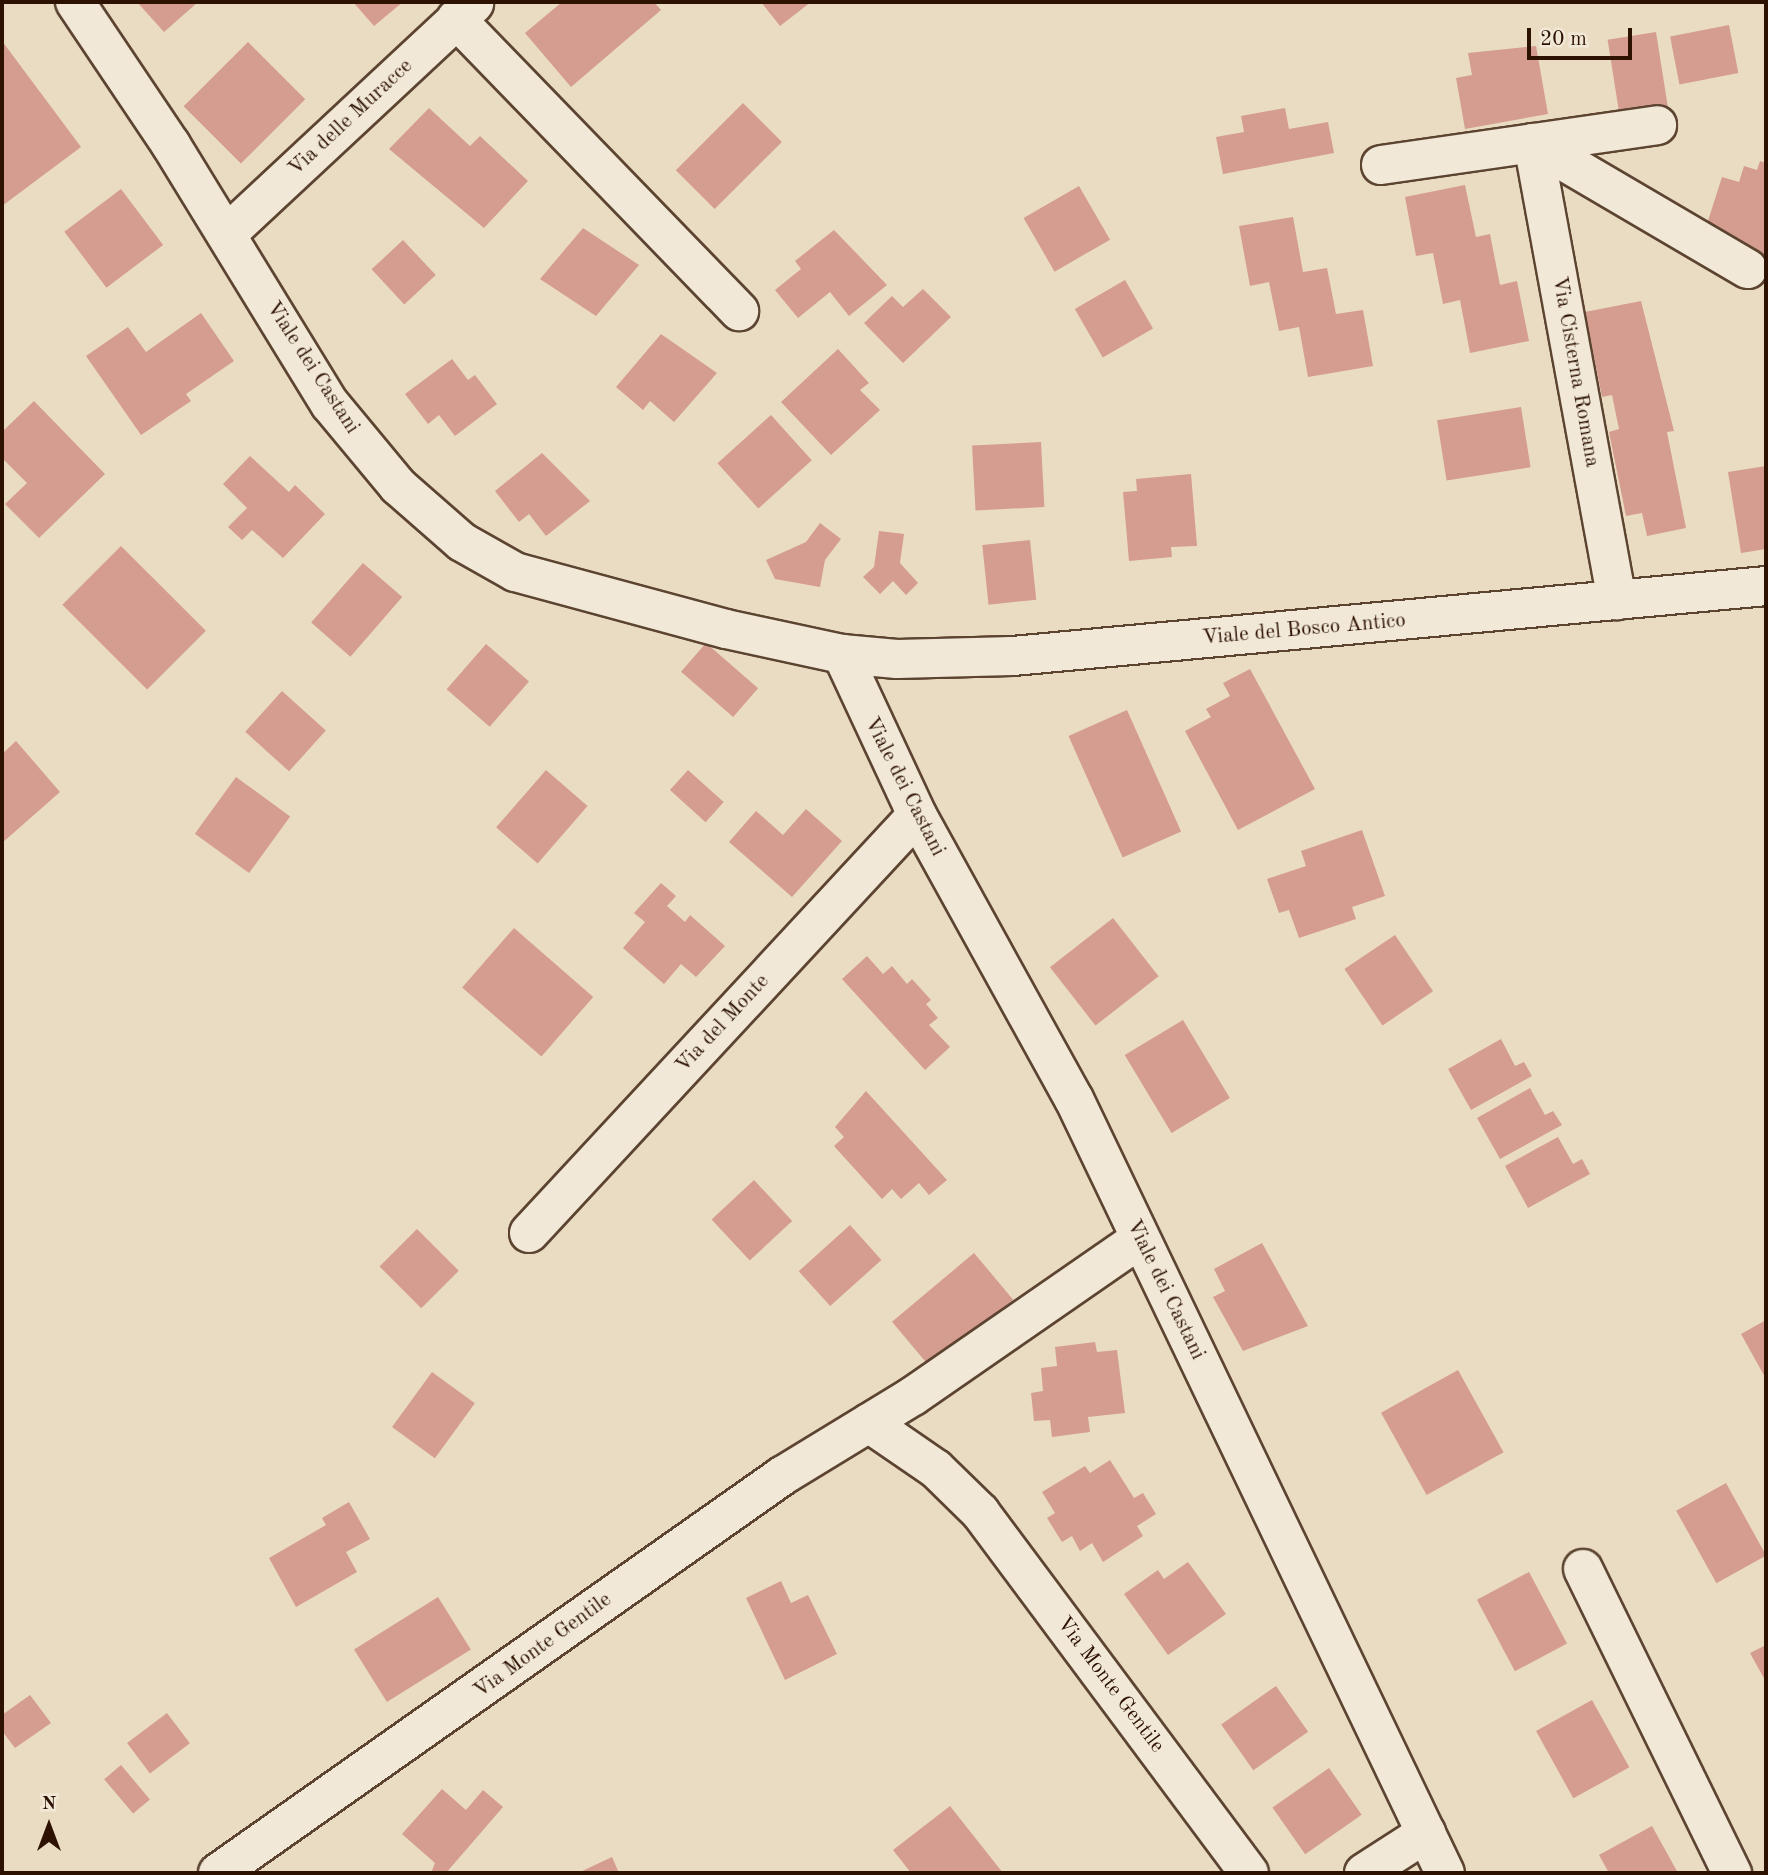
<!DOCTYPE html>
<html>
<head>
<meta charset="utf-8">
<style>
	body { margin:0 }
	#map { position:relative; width:1768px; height:1875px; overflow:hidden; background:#eadcc2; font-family:"Old Standard TT",serif }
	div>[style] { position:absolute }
	.building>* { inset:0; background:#d59c90; transform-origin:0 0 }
	.roads { filter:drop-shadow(2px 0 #5c4431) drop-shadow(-2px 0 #5c4431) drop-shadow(0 2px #5c4431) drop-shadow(0 -2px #5c4431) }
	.minor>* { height:38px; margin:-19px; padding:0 19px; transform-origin:19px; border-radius:19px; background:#f1e8d7 }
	span { translate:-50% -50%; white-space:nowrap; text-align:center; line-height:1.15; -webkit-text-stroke:5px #f1e8d7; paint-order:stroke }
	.street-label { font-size:21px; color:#2d1101 }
	.frame { position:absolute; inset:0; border:4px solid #2d1101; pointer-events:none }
	.north { position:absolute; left:14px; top:1791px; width:70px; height:70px; -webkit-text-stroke:5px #f1e8d7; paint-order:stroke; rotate:0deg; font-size:19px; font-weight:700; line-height:28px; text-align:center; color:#2d1101 }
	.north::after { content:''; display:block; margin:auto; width:24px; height:32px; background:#2d1101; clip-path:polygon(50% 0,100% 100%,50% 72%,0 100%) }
	.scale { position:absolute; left:1527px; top:28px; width:105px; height:32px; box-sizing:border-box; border:4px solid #2d1101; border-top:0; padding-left:9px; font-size:21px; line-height:24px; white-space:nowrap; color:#2d1101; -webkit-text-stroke:5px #f1e8d7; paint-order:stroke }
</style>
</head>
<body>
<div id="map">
	<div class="building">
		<i style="clip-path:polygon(137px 2px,198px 2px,164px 32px)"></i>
		<i style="clip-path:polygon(353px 2px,403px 2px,374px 26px)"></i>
		<i style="clip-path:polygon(562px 2px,654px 2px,661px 10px,571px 87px,525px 33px)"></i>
		<i style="clip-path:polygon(761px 2px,811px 2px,780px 26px)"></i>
		<i style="left:1729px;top:25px;width:49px;height:60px;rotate:79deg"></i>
		<i style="left:1656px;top:32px;width:83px;height:49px;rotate:81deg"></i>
		<i style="clip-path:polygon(2px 41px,81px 147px,2px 206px)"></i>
		<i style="left:248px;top:42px;width:81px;height:91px;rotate:45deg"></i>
		<i style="clip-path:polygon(1536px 46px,1548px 114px,1465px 129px,1456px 78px,1472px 75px,1468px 53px)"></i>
		<i style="left:743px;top:103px;width:55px;height:95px;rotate:45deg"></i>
		<i style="clip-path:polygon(429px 108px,470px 146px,480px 136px,528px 181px,484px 228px,389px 149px)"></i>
		<i style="clip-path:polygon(1285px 108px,1289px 129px,1328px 122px,1334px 153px,1223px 174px,1216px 137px,1244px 132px,1241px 116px)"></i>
		<i style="clip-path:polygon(1760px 161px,1766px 163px,1766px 255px,1724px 241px,1726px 234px,1706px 227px,1722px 177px,1739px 182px,1744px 166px,1757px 170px)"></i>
		<i style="clip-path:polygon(1465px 185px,1476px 237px,1490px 234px,1500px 285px,1517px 281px,1529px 341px,1470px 353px,1460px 300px,1443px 304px,1433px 253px,1416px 256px,1405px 197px)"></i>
		<i style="left:1079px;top:186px;width:62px;height:64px;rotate:60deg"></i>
		<i style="left:121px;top:189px;width:70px;height:71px;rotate:53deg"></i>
		<i style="clip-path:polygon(1293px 217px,1303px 272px,1327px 268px,1336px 314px,1363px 310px,1373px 366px,1308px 377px,1299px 327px,1279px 331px,1269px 282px,1250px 286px,1239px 226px)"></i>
		<i style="clip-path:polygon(583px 228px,639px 265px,596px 316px,540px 279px)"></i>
		<i style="clip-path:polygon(834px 230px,887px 285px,849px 316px,830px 292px,798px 318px,775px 290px,801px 269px,795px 261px)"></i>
		<i style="left:403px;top:240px;width:48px;height:43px;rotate:47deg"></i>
		<i style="left:1125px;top:280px;width:56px;height:58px;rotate:60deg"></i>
		<i style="clip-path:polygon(923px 289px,951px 317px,903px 363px,864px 323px,892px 296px,903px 307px)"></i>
		<i style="clip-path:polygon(1641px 301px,1674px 431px,1667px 432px,1686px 528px,1647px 536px,1642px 513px,1626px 516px,1609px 432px,1619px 429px,1612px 395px,1602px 397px,1585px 312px)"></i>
		<i style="clip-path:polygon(201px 313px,234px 361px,186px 394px,191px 401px,141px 435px,86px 356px,128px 327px,146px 352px)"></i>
		<i style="clip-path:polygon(661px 334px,717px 373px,674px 422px,650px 401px,643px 410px,616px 387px)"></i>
		<i style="clip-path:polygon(838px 349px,869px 383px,860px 390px,880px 410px,831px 455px,781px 402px)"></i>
		<i style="clip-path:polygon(452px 359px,468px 380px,475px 375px,497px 404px,455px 436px,439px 415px,428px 424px,405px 394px)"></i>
		<i style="clip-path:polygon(34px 401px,105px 474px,39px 538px,5px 504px,27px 483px,2px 458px,2px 432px)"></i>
		<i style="left:1521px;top:407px;width:61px;height:85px;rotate:81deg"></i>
		<i style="left:771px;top:415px;width:61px;height:72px;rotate:48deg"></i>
		<i style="left:1041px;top:442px;width:65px;height:69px;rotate:87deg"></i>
		<i style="clip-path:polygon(542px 453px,590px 501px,546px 536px,529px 514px,519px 522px,495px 491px)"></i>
		<i style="clip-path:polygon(250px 456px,289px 492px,295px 485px,325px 514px,283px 558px,252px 530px,242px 540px,228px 527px,247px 508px,223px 484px)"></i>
		<i style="clip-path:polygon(1766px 466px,1766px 549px,1741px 553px,1728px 472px)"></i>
		<i style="clip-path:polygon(1191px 474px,1197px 546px,1171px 547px,1172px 557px,1129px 561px,1123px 492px,1137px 491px,1136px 479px)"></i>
		<i style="clip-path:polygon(820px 523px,841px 539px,825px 560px,820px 587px,775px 579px,766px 560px,806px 542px)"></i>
		<i style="clip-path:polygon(879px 531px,904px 534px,900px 563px,918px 583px,906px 595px,893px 581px,880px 594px,863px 577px,874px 567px)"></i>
		<i style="left:1030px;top:540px;width:60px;height:48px;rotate:84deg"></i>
		<i style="left:121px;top:546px;width:120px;height:83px;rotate:45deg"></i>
		<i style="left:363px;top:563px;width:52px;height:79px;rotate:41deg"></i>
		<i style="left:706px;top:643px;width:69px;height:38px;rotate:41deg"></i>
		<i style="left:486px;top:644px;width:57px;height:60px;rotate:41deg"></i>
		<i style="clip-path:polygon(1250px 669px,1315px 789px,1238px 830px,1185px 731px,1211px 717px,1206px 709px,1230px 696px,1223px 683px)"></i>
		<i style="left:282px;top:691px;width:59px;height:55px;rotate:42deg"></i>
		<i style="left:1127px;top:710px;width:133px;height:64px;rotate:66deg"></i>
		<i style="clip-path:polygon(16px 741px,60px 792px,2px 843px,2px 754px)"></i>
		<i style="left:546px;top:770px;width:55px;height:76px;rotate:41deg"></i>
		<i style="left:688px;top:770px;width:48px;height:27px;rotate:42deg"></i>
		<i style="left:236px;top:777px;width:67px;height:70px;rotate:36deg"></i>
		<i style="clip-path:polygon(806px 809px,842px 841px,792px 897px,729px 842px,756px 811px,783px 835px)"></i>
		<i style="clip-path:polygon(1362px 830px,1385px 896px,1352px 907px,1356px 919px,1299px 938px,1289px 910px,1279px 913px,1267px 879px,1306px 866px,1301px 851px)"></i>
		<i style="clip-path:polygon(661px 883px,676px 896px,667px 906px,685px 922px,690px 915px,725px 946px,696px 977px,681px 964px,664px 984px,623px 948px,645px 922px,634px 913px)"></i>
		<i style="left:1113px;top:918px;width:74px;height:80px;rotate:52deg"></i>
		<i style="left:514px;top:928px;width:105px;height:79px;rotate:41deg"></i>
		<i style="left:1395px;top:935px;width:68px;height:61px;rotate:56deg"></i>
		<i style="clip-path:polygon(867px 956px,883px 974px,892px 966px,907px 984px,912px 979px,931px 1000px,926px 1004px,938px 1018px,929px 1025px,950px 1047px,925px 1070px,842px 979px)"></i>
		<i style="left:1183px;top:1020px;width:91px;height:68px;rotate:59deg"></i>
		<i style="clip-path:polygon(1501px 1039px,1515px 1066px,1524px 1062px,1532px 1076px,1471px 1110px,1448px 1069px)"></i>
		<i style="clip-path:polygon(1530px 1088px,1545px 1115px,1553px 1111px,1562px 1125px,1500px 1159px,1477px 1118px)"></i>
		<i style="clip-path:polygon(866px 1091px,947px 1180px,929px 1195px,919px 1183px,901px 1199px,892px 1189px,882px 1199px,834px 1146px,844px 1137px,835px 1127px)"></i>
		<i style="clip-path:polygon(1558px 1137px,1573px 1164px,1582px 1159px,1590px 1174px,1528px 1208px,1505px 1166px)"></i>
		<i style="left:754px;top:1180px;width:56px;height:58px;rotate:47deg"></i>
		<i style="left:850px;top:1225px;width:47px;height:69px;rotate:48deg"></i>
		<i style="left:417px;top:1229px;width:59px;height:53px;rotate:45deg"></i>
		<i style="clip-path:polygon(1262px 1243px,1308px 1326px,1243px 1351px,1213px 1297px,1225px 1291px,1214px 1269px)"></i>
		<i style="left:974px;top:1253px;width:61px;height:107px;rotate:50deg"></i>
		<i style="clip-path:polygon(1766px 1320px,1766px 1379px,1741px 1334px)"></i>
		<i style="clip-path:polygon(1095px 1342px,1097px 1352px,1117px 1350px,1125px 1413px,1088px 1417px,1090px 1432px,1052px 1437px,1050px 1420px,1034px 1421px,1031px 1393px,1043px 1391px,1041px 1368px,1057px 1366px,1055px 1347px)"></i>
		<i style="left:1458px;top:1370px;width:94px;height:88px;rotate:61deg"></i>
		<i style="left:432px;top:1372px;width:53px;height:68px;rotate:36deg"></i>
		<i style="clip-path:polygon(1110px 1460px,1134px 1498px,1143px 1493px,1156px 1514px,1137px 1526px,1143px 1536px,1103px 1562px,1092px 1543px,1080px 1551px,1072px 1536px,1062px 1542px,1047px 1518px,1055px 1513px,1042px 1492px,1085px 1466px,1090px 1473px)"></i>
		<i style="left:1726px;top:1483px;width:83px;height:57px;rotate:61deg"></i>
		<i style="clip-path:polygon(349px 1502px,370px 1539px,346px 1552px,357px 1572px,296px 1607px,269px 1558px,326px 1525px,322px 1518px)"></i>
		<i style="clip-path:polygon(1188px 1562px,1226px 1614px,1168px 1655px,1124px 1594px,1158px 1570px,1164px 1579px)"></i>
		<i style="left:1529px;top:1572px;width:81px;height:59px;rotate:62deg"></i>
		<i style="clip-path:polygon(781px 1581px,791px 1603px,808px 1595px,837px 1654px,785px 1680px,746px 1598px)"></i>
		<i style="left:438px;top:1597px;width:62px;height:99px;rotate:58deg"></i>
		<i style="clip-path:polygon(1766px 1645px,1766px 1682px,1750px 1653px)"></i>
		<i style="left:1276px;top:1686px;width:56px;height:67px;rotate:55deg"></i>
		<i style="clip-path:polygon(30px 1695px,51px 1723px,15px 1748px,2px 1731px,2px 1715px)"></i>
		<i style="left:1592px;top:1700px;width:77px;height:64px;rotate:61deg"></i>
		<i style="left:167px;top:1713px;width:38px;height:50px;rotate:53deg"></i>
		<i style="left:121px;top:1765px;width:45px;height:22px;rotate:50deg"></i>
		<i style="left:1329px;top:1768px;width:57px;height:69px;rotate:55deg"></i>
		<i style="clip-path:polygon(442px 1789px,466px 1810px,483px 1790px,503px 1807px,446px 1873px,431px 1873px,435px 1863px,402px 1834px)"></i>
		<i style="clip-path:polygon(950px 1806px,1003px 1873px,911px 1873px,893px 1850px)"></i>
		<i style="clip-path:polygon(1652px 1826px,1678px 1873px,1609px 1873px,1599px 1855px)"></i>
		<i style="clip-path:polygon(612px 1857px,619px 1873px,578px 1873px)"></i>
	</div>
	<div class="roads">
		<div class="minor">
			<i style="left:75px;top:2px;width:172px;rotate:56.1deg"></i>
			<i style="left:171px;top:145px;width:304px;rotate:58.5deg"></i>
			<i style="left:330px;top:404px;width:107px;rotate:50.3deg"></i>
			<i style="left:398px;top:486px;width:85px;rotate:41.2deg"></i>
			<i style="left:462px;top:542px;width:61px;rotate:29.5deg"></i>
			<i style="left:515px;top:572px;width:219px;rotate:15.1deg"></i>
			<i style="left:726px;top:629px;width:119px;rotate:12.2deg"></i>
			<i style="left:842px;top:654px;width:55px;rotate:5.2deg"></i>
			<i style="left:897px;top:659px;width:116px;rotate:-1.5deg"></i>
			<i style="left:1013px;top:656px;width:756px;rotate:-5.31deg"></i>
			<i style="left:456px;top:19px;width:407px;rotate:45.9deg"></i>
			<i style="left:1533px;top:143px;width:465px;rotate:79.6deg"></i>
			<i style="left:1533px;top:143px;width:249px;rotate:30.4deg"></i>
			<i style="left:1381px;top:165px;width:279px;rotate:-8.2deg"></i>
			<i style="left:227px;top:234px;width:338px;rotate:-43deg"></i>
			<i style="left:842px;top:654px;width:178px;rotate:65deg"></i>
			<i style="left:917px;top:815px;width:325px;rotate:61.1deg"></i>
			<i style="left:1074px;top:1099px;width:858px;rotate:64.39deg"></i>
			<i style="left:529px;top:1233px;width:570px;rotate:-47.13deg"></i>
			<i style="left:869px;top:1423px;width:81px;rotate:34.5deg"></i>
			<i style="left:936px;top:1469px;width:62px;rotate:44.3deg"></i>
			<i style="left:980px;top:1512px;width:450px;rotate:53.3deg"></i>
			<i style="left:1583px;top:1569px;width:339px;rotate:63.9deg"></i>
			<i style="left:218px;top:1873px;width:690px;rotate:-35.14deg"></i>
			<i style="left:782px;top:1476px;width:153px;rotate:-31.4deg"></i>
			<i style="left:913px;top:1396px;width:276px;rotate:-34.7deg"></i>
			<i style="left:1364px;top:1873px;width:74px;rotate:-32.8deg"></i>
		</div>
	</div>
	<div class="street-label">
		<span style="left:351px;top:118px;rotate:-43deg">Via delle Muracce</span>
		<span style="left:312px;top:368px;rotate:57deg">Viale dei Castani</span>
		<span style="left:1575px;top:372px;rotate:80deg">Via Cisterna Romana</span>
		<span style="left:1304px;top:630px;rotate:-5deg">Viale del Bosco Antico</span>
		<span style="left:904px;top:787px;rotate:63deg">Viale dei Castani</span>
		<span style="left:723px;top:1024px;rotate:-47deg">Via del Monte</span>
		<span style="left:1165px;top:1290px;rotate:64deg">Viale dei Castani</span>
		<span style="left:543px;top:1646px;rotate:-36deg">Via Monte Gentile</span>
		<span style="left:1110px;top:1685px;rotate:53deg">Via Monte Gentile</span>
	</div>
	<div class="frame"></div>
	<div class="north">N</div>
	<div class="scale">20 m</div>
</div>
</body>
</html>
